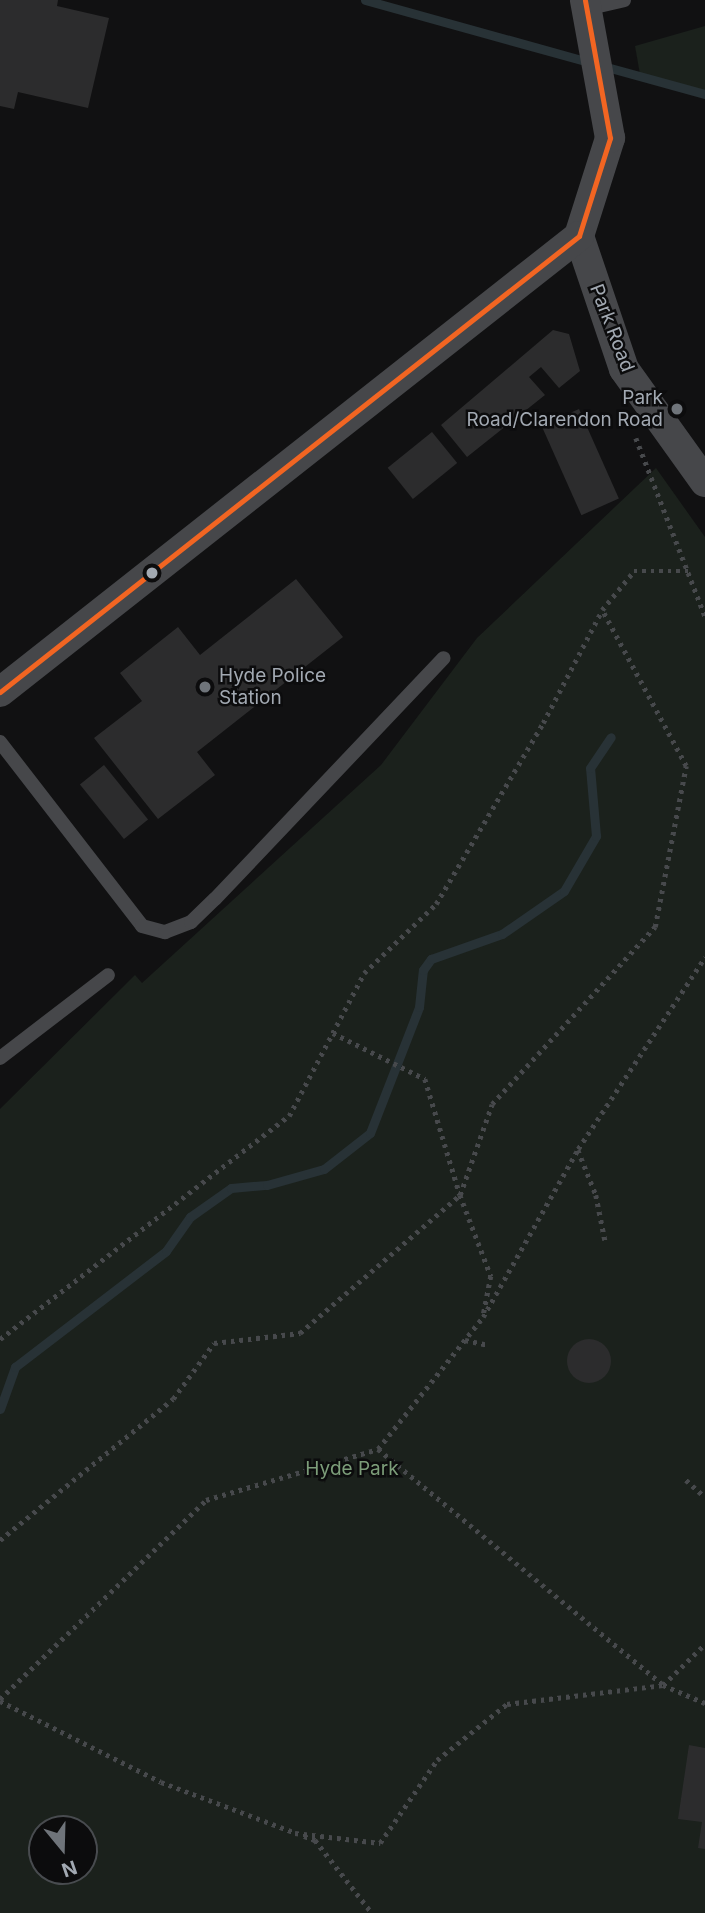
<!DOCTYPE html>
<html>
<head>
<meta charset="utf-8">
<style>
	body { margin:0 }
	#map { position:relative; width:705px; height:1913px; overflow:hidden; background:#111112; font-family:Inter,sans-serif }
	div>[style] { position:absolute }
	.green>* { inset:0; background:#1b211c }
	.stream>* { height:9px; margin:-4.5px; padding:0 4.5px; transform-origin:4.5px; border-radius:4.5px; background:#283236 }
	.building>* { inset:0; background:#2c2c2d; transform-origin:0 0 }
	.round { border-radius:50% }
	.path>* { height:4.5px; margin-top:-2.25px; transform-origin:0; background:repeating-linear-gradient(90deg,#47494c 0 3.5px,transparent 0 8.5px) }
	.service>* { height:14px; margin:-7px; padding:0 7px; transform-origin:7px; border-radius:7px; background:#46474a }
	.minor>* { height:30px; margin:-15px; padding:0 15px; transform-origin:15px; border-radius:15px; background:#46474a }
	.bus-1>* { height:5px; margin:-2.5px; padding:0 2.5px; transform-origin:2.5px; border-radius:2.5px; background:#f26522 }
	.dots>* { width:19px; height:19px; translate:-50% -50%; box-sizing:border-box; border:4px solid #0c0c0d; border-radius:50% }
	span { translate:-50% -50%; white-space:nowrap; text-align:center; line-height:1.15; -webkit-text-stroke:5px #0c0c0d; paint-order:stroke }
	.street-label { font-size:19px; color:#a2a9b2 }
	.poi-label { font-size:19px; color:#a2a9b2 }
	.right { translate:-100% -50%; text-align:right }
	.left { translate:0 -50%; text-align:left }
	.park-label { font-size:19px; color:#7c9d79 }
	.north { position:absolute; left:28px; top:1815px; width:70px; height:70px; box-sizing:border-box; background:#0c0c0d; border:2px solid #484b4f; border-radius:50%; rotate:161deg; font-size:19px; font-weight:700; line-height:28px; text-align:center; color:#a2a9b2 }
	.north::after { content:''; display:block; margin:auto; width:24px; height:32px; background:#6f747a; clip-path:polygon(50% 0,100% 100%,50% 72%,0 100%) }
</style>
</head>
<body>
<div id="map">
	<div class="green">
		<i style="clip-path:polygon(705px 26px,705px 96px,641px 80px,635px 46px)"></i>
		<i style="clip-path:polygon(evenodd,656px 468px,705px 537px,705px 1913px,0 1913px,0 1109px,135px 975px,142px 983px,381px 765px,477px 638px,656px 468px,42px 1829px,84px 1829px,84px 1871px,42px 1871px,42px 1829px)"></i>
	</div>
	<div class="stream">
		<i style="left:365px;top:0;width:232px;rotate:15.5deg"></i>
		<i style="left:603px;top:66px;width:106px;rotate:15.4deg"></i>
		<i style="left:0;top:1409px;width:45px;rotate:-70.3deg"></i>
		<i style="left:15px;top:1367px;width:190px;rotate:-37.5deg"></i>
		<i style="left:166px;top:1251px;width:42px;rotate:-54.8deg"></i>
		<i style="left:190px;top:1217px;width:50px;rotate:-35.3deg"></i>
		<i style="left:231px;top:1188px;width:36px;rotate:-5deg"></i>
		<i style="left:267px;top:1185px;width:59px;rotate:-15.7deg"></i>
		<i style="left:324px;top:1169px;width:58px;rotate:-38deg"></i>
		<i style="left:370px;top:1133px;width:135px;rotate:-68.7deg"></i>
		<i style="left:419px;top:1007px;width:37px;rotate:-84deg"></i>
		<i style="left:423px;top:970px;width:14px;rotate:-54deg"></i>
		<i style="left:431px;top:959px;width:75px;rotate:-19.4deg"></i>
		<i style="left:502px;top:934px;width:75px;rotate:-34.7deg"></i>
		<i style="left:564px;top:891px;width:64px;rotate:-59.8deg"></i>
		<i style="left:596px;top:836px;width:68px;rotate:-95deg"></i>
		<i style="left:590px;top:768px;width:37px;rotate:-56deg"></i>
	</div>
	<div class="building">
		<i style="clip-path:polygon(0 0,58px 0,57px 6px,109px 18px,88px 108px,18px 92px,14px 109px,0 106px)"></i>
		<i style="clip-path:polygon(553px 330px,569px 334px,580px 371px,559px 388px,541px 367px,529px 377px,545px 395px,467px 457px,441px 425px)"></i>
		<i style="left:579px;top:409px;width:98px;height:41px;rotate:66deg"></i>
		<i style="left:432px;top:432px;width:40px;height:57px;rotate:51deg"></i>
		<i style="clip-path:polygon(296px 579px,343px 637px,197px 752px,215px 775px,158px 819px,94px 738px,142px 701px,120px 673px,178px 627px,200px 655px)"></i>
		<i style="left:104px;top:765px;width:70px;height:31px;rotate:51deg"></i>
		<i class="round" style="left:567px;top:1339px;width:44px;height:44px"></i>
		<i style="clip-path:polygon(689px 1745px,705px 1748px,705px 1849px,698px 1848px,702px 1822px,678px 1819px)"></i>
	</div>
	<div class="path">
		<i style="left:636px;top:438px;width:191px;rotate:68.8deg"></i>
		<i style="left:333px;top:1033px;width:103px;rotate:26.6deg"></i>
		<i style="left:425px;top:1079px;width:121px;rotate:73.2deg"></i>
		<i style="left:460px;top:1195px;width:87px;rotate:69.1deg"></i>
		<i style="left:491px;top:1276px;width:38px;rotate:101deg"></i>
		<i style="left:578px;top:1150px;width:48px;rotate:68.2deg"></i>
		<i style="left:596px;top:1195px;width:46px;rotate:78.7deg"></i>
		<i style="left:0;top:1339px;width:365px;rotate:-37.7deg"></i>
		<i style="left:289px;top:1116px;width:161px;rotate:-62.3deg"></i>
		<i style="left:364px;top:973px;width:100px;rotate:-43.8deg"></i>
		<i style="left:436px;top:904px;width:210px;rotate:-59.4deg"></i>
		<i style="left:543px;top:723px;width:127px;rotate:-62.4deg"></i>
		<i style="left:602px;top:610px;width:50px;rotate:-50.6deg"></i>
		<i style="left:634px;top:571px;width:56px"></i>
		<i style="left:465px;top:1340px;width:24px;rotate:12deg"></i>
		<i style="left:378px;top:1449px;width:370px;rotate:39.6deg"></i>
		<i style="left:663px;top:1685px;width:46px;rotate:23.2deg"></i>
		<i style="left:686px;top:1480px;width:25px;rotate:42deg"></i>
		<i style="left:0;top:1540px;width:223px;rotate:-39.2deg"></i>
		<i style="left:173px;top:1399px;width:69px;rotate:-53.8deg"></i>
		<i style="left:214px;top:1343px;width:87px;rotate:-6.6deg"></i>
		<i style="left:300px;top:1333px;width:211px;rotate:-40.8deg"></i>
		<i style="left:460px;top:1195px;width:96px;rotate:-70.6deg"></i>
		<i style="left:492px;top:1104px;width:241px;rotate:-47.4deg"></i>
		<i style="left:655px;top:927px;width:164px;rotate:-79.1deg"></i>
		<i style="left:686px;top:766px;width:177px;rotate:-118.3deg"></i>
		<i style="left:0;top:1699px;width:286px;rotate:-44deg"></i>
		<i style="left:206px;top:1500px;width:179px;rotate:-16.5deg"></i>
		<i style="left:378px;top:1449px;width:169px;rotate:-51.5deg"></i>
		<i style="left:483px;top:1317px;width:193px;rotate:-60.5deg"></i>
		<i style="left:578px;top:1149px;width:230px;rotate:-56.5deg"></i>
		<i style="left:0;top:1701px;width:180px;rotate:26.7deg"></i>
		<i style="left:161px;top:1782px;width:144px;rotate:20.7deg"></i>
		<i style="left:295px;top:1833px;width:86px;rotate:6.7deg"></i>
		<i style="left:380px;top:1843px;width:101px;rotate:-55.5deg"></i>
		<i style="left:437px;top:1760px;width:90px;rotate:-38.7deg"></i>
		<i style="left:507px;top:1704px;width:157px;rotate:-6.9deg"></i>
		<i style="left:663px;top:1685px;width:59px;rotate:-44.3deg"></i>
		<i style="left:304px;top:1836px;width:12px;rotate:20deg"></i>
		<i style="left:315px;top:1840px;width:93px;rotate:52deg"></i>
	</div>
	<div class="service">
		<i style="left:586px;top:9px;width:39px;rotate:-13deg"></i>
		<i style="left:0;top:742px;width:232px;rotate:52.3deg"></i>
		<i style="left:142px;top:926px;width:24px;rotate:15deg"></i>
		<i style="left:165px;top:932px;width:28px;rotate:-21deg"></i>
		<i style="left:191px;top:922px;width:33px;rotate:-44deg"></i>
		<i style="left:215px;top:899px;width:332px;rotate:-46.5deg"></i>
		<i style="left:0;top:1058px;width:136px;rotate:-37.5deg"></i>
	</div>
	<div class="minor">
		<i style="left:579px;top:236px;width:140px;rotate:71.3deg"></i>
		<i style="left:624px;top:369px;width:139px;rotate:54.4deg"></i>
		<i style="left:579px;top:236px;width:103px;rotate:-72.4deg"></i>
		<i style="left:610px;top:138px;width:140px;rotate:-100.3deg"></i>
		<i style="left:0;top:692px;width:737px;rotate:-38.22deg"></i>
	</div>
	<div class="bus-1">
		<i style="left:0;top:692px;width:737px;rotate:-38.22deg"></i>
		<i style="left:579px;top:236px;width:103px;rotate:-72.4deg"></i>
		<i style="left:610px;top:138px;width:140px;rotate:-100.3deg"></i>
	</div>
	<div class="dots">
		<i style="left:677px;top:409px;background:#6f747a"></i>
		<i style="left:152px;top:573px;background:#a2a9b2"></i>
		<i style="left:205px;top:687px;background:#6f747a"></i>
	</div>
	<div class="street-label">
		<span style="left:612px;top:328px;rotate:69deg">Park Road</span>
	</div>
	<div class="poi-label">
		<span class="right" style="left:663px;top:409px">Park<br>Road/Clarendon Road</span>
		<span class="left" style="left:219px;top:687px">Hyde Police<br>Station</span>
	</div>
	<div class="park-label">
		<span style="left:352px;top:1469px">Hyde Park</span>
	</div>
	<div class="north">N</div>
</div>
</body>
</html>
